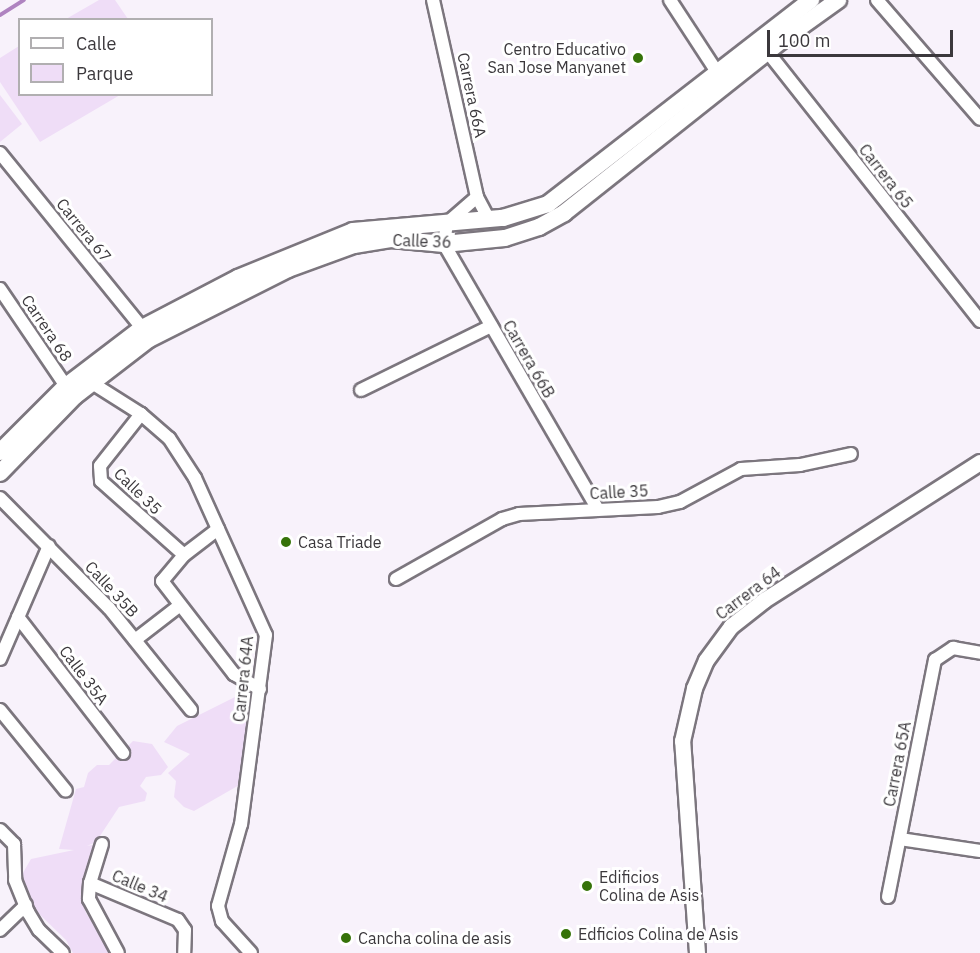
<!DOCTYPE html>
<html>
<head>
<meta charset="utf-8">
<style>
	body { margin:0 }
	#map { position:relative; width:980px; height:953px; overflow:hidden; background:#f8f2fb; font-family:"IBM Plex Sans",sans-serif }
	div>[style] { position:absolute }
	.green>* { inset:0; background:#efddf7 }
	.stream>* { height:4px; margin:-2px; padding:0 2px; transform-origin:2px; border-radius:2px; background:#af83c0 }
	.roads { filter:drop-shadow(2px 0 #7c767e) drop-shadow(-2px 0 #7c767e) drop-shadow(0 2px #7c767e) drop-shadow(0 -2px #7c767e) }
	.minor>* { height:12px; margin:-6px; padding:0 6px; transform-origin:6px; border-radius:6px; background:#fff }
	.tertiary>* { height:15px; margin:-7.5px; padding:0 7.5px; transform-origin:7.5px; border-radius:7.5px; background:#fff }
	.secondary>* { height:16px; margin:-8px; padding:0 8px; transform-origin:8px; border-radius:8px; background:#fff }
	.dots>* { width:16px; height:16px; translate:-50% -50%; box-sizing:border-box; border:3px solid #fff; border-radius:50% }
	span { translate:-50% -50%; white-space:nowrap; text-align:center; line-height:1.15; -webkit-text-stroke:6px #fff; paint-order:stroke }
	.poi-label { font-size:16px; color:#3b383c }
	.right { translate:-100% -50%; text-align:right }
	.left { translate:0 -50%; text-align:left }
	.street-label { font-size:16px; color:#3b383c }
	.legend { position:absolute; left:18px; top:18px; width:195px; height:78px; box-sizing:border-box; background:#fff; border:2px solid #b1afb1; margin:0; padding:8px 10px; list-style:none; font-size:18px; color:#3b383c }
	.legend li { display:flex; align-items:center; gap:12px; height:30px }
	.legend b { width:30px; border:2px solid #b1afb1 }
	.scale { position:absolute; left:767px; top:30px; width:186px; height:27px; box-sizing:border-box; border:3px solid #3b383c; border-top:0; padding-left:8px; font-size:18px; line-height:21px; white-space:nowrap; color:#3b383c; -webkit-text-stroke:4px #fff; paint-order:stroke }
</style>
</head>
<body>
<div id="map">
	<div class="green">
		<i style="clip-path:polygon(99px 0,115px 0,128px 19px,66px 19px)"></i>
		<i style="clip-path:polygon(19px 46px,20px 94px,120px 95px,40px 142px,0 82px,0 58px)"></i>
		<i style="clip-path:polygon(0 95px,22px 124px,0 142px)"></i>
		<i style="clip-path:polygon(243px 693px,248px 704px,241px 784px,194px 811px,184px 807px,174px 797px,176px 781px,168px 773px,190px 754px,164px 742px,177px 726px)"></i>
		<i style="clip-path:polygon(133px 741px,152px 744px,168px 767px,161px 775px,146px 777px,140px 786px,147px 793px,145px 801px,119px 807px,96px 842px,87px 846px,97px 844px,83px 901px,86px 913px,114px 953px,73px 953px,66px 940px,34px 909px,20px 878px,31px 859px,74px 850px,59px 849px,76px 789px,84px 787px,88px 773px,97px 765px,109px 765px)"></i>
	</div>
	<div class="stream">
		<i style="left:0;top:15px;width:28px;rotate:-32deg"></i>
	</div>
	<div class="roads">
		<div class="minor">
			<i style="left:433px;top:0;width:202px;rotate:77.4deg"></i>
			<i style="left:477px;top:197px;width:26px;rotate:62deg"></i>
			<i style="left:670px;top:0;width:86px;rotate:56.9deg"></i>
			<i style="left:877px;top:0;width:157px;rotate:49.1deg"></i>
			<i style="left:767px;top:51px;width:344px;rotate:51.7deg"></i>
			<i style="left:0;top:153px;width:225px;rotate:50.9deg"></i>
			<i style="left:477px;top:197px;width:40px;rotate:139deg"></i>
			<i style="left:447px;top:223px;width:21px;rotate:98deg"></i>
			<i style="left:444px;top:244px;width:307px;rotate:59.9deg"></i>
			<i style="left:0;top:289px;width:117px;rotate:55.8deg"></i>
			<i style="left:92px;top:383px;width:58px;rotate:32.3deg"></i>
			<i style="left:141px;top:414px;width:37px;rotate:41deg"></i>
			<i style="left:169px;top:438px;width:48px;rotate:57deg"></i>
			<i style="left:195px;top:478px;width:172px;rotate:65.7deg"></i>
			<i style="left:266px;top:635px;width:191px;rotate:97.5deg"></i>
			<i style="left:241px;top:824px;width:85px;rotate:105.7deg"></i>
			<i style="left:218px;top:906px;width:16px;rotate:75deg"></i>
			<i style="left:222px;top:921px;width:43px;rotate:47.8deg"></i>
			<i style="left:361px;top:390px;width:145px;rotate:-26.2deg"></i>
			<i style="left:141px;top:414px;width:66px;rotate:128.3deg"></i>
			<i style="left:100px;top:466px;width:15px;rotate:86deg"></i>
			<i style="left:101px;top:481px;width:111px;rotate:41.7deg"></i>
			<i style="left:0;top:498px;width:155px;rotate:45.3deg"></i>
			<i style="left:109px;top:608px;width:131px;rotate:51.2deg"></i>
			<i style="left:218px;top:529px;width:43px;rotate:142.6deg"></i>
			<i style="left:184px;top:555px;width:34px;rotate:130deg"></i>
			<i style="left:162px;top:581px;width:118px;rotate:52.3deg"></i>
			<i style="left:234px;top:674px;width:30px;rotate:30deg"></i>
			<i style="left:396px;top:579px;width:122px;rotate:-29.5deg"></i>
			<i style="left:502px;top:519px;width:18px;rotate:-16deg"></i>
			<i style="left:519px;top:514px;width:139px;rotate:-2.9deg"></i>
			<i style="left:658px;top:507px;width:23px;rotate:-13deg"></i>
			<i style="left:680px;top:502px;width:69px;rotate:-28.4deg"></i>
			<i style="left:741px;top:469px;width:59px;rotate:-3.9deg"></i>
			<i style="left:800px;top:465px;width:52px;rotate:-12.2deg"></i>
			<i style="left:18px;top:617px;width:172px;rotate:52.3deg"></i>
			<i style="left:135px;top:640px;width:56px;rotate:-37.7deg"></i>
			<i style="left:0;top:659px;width:123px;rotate:-66.6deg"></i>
			<i style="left:0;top:710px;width:104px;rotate:50.8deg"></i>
			<i style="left:0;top:830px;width:20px;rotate:45deg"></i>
			<i style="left:14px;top:844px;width:36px;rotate:88deg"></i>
			<i style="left:15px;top:880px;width:35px;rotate:68deg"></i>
			<i style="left:28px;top:912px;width:21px;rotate:59deg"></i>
			<i style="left:39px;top:930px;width:33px;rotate:44deg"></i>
			<i style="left:900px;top:839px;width:81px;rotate:8.5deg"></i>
			<i style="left:102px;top:844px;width:41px;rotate:107.1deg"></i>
			<i style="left:90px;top:883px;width:16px;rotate:94deg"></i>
			<i style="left:89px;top:899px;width:61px;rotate:61.8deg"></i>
			<i style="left:90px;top:883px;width:95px;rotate:22.8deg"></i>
			<i style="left:178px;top:920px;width:12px;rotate:55deg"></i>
			<i style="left:185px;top:930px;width:23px;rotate:92deg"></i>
			<i style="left:888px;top:897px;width:242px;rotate:-78.8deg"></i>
			<i style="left:935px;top:660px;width:22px;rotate:-34deg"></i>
			<i style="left:953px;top:648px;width:27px;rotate:10deg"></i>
			<i style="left:0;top:930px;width:36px;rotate:-44deg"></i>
		</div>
		<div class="tertiary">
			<i style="left:697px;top:953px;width:213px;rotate:-94deg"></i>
			<i style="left:682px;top:741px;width:54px;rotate:-77.2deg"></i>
			<i style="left:694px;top:688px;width:30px;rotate:-67deg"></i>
			<i style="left:706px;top:660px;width:42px;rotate:-53.7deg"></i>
			<i style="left:731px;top:626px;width:42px;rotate:-38.2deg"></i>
			<i style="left:764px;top:600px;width:256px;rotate:-32.6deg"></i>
		</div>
		<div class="secondary">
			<i style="left:0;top:452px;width:93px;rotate:-45deg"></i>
			<i style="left:66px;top:386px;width:96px;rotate:-37.3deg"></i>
			<i style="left:142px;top:328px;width:108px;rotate:-27.5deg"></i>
			<i style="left:238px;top:278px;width:124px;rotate:-22.2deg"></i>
			<i style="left:353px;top:231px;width:151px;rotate:-5deg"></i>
			<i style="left:503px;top:218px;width:47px;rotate:-17.3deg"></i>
			<i style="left:548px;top:204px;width:333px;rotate:-37.8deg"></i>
			<i style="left:0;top:473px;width:107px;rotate:-45.8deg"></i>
			<i style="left:75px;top:396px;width:93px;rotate:-37.6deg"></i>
			<i style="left:149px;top:339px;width:156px;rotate:-26.7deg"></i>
			<i style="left:288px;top:269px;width:70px;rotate:-20deg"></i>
			<i style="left:354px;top:245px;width:37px;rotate:-9deg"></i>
			<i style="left:391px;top:239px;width:53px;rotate:5.4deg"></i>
			<i style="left:444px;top:244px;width:61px;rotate:-5.6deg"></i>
			<i style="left:505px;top:238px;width:36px;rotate:-18deg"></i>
			<i style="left:539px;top:227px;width:29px;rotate:-29deg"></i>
			<i style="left:564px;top:213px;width:278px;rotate:-38.4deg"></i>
			<i style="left:782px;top:40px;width:69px;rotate:-35.5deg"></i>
		</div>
	</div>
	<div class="dots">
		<i style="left:638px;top:58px;background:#367309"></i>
		<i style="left:286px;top:542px;background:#367309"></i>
		<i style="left:587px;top:886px;background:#367309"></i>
		<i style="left:566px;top:934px;background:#367309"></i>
		<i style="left:346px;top:938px;background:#367309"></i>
	</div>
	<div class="poi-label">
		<span class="right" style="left:626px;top:58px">Centro Educativo<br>San Jose Manyanet</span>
		<span class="left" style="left:298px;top:542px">Casa Triade</span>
		<span class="left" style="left:599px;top:886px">Edificios<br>Colina de Asis</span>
		<span class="left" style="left:578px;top:934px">Edficios Colina de Asis</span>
		<span class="left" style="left:358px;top:938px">Cancha colina de asis</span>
	</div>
	<div class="street-label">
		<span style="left:472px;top:95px;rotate:78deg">Carrera 66A</span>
		<span style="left:886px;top:176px;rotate:52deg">Carrera 65</span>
		<span style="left:84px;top:230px;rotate:51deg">Carrera 67</span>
		<span style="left:422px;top:241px;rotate:2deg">Calle 36</span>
		<span style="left:47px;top:328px;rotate:56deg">Carrera 68</span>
		<span style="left:529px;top:359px;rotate:60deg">Carrera 66B</span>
		<span style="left:138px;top:491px;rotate:44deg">Calle 35</span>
		<span style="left:619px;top:492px;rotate:-3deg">Calle 35</span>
		<span style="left:112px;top:589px;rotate:47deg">Calle 35B</span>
		<span style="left:748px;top:593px;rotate:-37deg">Carrera 64</span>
		<span style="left:84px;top:675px;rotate:53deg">Calle 35A</span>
		<span style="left:243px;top:679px;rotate:-84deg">Carrera 64A</span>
		<span style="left:897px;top:764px;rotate:-79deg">Carrera 65A</span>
		<span style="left:140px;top:886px;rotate:23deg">Calle 34</span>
	</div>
	<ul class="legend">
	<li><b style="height:8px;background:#fff"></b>Calle</li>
	<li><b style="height:16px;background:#efddf7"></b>Parque</li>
	</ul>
	<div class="scale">100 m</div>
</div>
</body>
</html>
